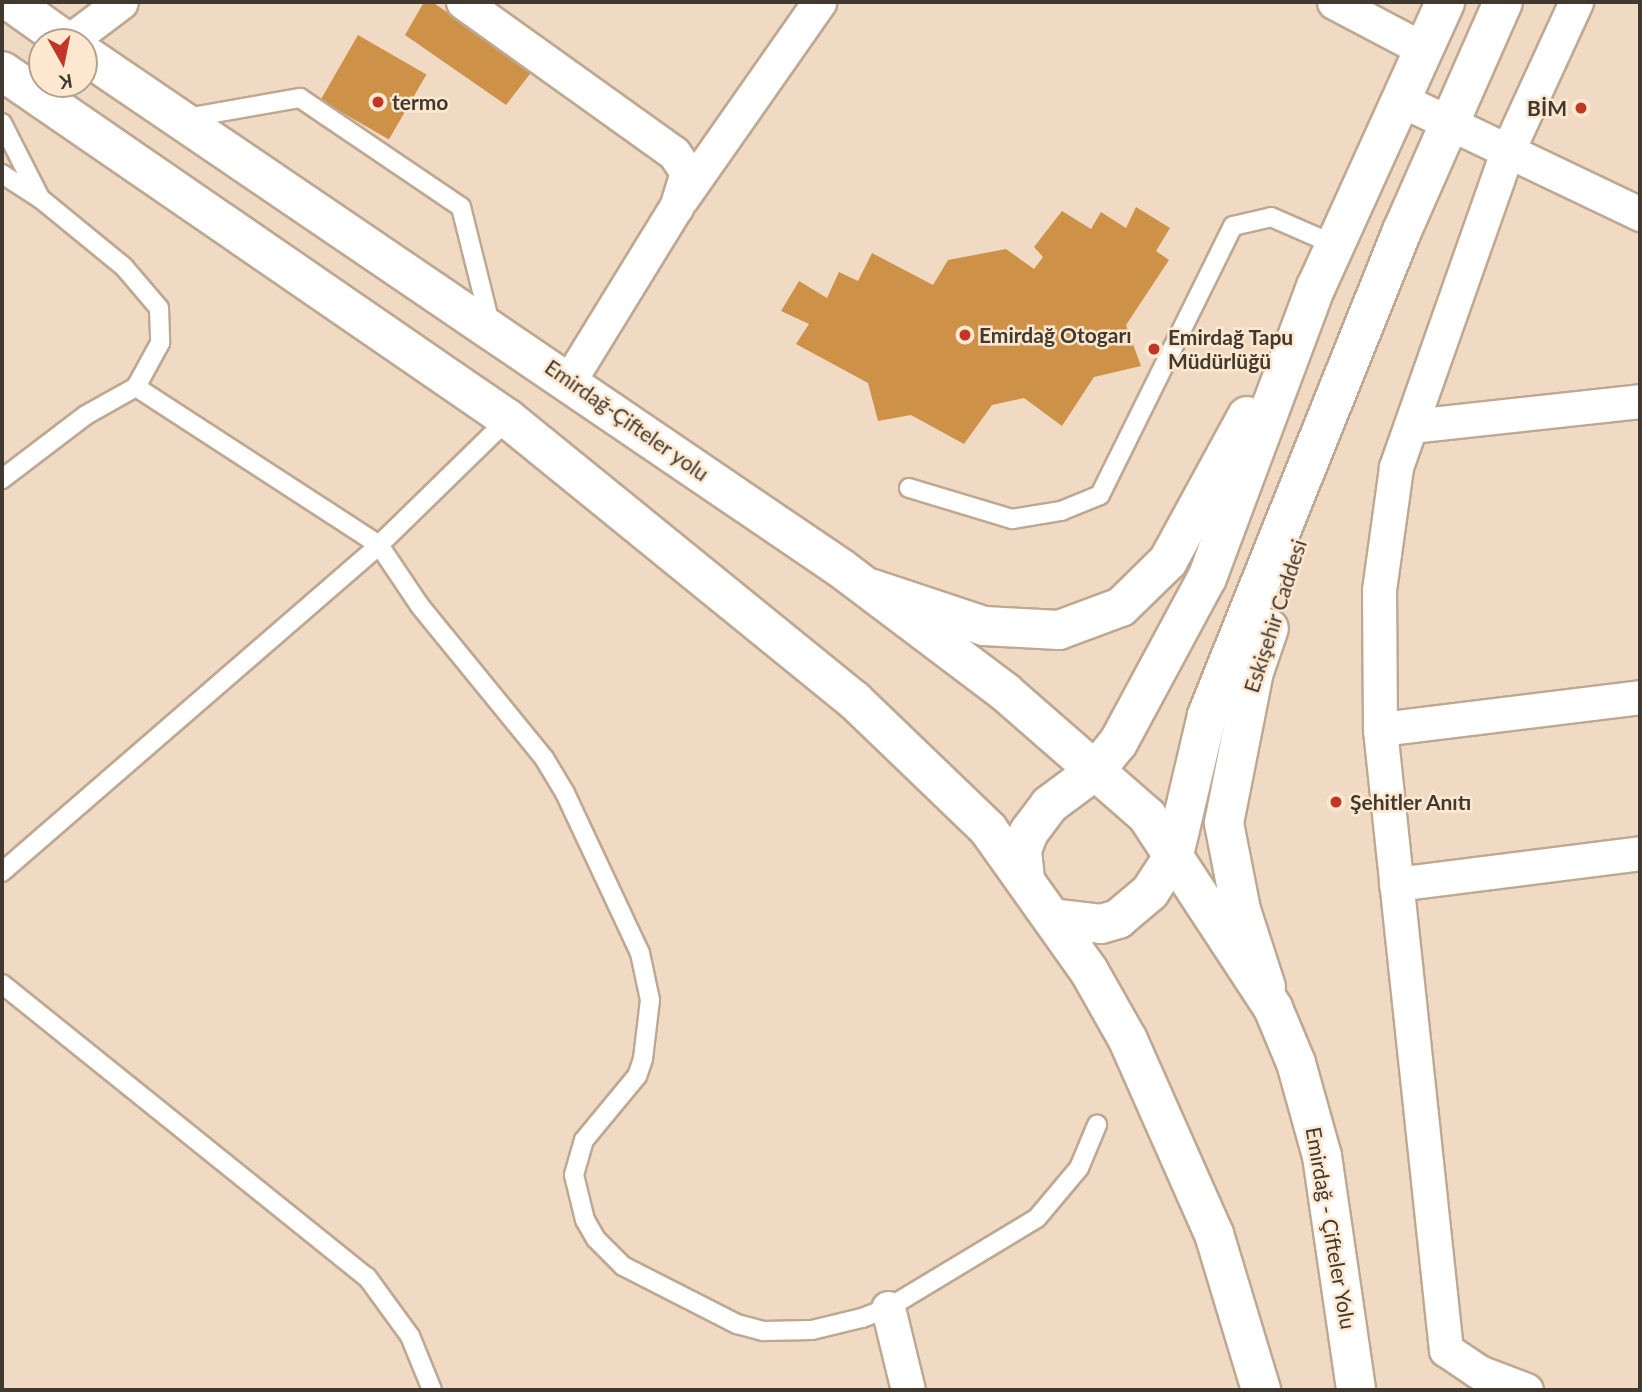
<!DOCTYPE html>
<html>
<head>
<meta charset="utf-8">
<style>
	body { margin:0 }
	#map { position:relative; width:1642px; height:1392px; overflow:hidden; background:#f1dac3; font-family:Lato,sans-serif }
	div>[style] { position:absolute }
	.building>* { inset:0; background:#ce9148; transform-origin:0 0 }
	.roads { filter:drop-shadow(2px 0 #bea892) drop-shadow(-2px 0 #bea892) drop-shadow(0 2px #bea892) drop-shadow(0 -2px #bea892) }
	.service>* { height:18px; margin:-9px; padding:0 9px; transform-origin:9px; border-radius:9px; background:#fff }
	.minor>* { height:33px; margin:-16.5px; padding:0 16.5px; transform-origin:16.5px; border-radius:16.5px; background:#fff }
	.secondary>* { height:38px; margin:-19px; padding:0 19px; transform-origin:19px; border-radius:19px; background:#fff }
	.trunk>* { height:38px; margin:-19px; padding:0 19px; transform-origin:19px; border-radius:19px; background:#fff }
	.dots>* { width:19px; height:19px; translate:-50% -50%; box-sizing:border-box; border:4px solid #fee8d0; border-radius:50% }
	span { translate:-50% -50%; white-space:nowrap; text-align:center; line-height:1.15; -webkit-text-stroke:5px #fee8d0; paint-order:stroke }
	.poi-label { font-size:21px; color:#41382f; font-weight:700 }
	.left { translate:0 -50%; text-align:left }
	.right { translate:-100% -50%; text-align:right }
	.street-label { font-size:21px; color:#41382f }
	.frame { position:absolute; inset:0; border:4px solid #41382f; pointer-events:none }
	.north { position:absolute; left:28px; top:28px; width:70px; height:70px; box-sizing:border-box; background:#fee8d0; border:2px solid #b2a290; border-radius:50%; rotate:171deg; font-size:19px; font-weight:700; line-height:28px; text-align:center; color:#41382f }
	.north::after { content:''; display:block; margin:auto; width:24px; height:32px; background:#c33626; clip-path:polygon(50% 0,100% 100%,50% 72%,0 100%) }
</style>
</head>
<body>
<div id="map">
	<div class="building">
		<i style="clip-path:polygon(424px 2px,432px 2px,533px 70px,506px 105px,405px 35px)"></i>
		<i style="left:358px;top:35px;width:79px;height:75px;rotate:30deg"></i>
		<i style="clip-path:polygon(1136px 207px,1170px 228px,1156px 251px,1169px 260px,1126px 325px,1141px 366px,1094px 377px,1062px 426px,1024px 398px,992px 405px,964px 444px,911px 415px,878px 421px,868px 383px,796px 344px,809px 324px,781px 311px,799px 281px,827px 298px,839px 272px,858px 281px,872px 253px,933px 285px,948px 260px,1006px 249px,1034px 269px,1043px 257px,1034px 247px,1062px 211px,1091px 229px,1101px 212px,1126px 228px)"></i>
	</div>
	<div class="roads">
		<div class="service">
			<i style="left:186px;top:118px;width:116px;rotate:-10deg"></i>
			<i style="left:300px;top:98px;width:194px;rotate:34.1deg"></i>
			<i style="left:461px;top:207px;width:120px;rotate:76deg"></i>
			<i style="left:2px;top:123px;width:82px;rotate:63.1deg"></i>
			<i style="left:2px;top:174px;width:46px;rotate:32.7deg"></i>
			<i style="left:41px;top:199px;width:107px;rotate:39.3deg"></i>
			<i style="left:124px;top:267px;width:54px;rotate:49.5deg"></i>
			<i style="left:159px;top:308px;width:35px;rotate:88deg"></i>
			<i style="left:160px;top:343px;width:50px;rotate:118.6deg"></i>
			<i style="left:136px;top:387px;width:57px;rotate:150.8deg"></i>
			<i style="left:86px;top:415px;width:106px;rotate:142.7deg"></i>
			<i style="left:136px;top:387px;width:290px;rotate:33deg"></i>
			<i style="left:379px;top:545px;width:180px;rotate:-44.3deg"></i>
			<i style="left:909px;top:488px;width:108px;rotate:16.8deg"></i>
			<i style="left:1012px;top:519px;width:50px;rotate:-9.3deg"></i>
			<i style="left:1061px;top:511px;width:42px;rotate:-22.3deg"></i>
			<i style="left:1100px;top:495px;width:300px;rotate:-63.7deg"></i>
			<i style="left:1233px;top:226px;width:39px;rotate:-13deg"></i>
			<i style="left:1271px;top:217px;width:70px;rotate:23.6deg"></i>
			<i style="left:2px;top:872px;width:499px;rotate:-40.9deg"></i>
			<i style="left:379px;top:545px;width:73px;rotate:56.1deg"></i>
			<i style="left:420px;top:606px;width:196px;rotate:50.8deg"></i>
			<i style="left:544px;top:758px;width:41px;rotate:59deg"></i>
			<i style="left:565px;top:793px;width:177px;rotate:64.9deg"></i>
			<i style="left:640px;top:953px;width:48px;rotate:78deg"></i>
			<i style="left:650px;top:1000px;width:59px;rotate:96.8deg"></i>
			<i style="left:643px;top:1059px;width:18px;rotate:109deg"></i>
			<i style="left:637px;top:1076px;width:83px;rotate:129.6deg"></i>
			<i style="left:584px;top:1140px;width:36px;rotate:106deg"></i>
			<i style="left:574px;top:1175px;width:46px;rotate:76.3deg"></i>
			<i style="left:585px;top:1220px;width:22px;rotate:60deg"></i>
			<i style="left:596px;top:1239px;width:38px;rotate:45deg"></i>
			<i style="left:623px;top:1266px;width:128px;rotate:27deg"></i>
			<i style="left:737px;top:1324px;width:28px;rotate:15deg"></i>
			<i style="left:764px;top:1331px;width:48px;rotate:-1.2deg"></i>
			<i style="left:812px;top:1330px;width:51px;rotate:-13.5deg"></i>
			<i style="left:862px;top:1318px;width:28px;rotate:-21deg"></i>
			<i style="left:888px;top:1308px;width:174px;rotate:-31.1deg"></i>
			<i style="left:1037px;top:1218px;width:65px;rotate:-50deg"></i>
			<i style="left:1079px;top:1168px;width:47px;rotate:-67.3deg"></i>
			<i style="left:2px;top:984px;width:468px;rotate:38.8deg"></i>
			<i style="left:367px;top:1277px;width:73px;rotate:53.9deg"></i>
			<i style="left:410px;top:1336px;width:58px;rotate:67.8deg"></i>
		</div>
		<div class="minor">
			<i style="left:463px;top:2px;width:259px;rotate:35.6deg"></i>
			<i style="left:674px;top:153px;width:23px;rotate:56deg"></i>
			<i style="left:687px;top:172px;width:37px;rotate:107deg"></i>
			<i style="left:676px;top:207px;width:204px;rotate:121.6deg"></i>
			<i style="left:1334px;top:2px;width:101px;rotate:27.8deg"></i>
			<i style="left:68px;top:42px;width:66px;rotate:-37deg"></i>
			<i style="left:1401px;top:100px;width:265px;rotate:25.5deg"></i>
			<i style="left:682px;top:198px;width:239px;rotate:-55deg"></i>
			<i style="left:1411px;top:426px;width:230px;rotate:-6.2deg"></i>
			<i style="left:1380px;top:729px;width:262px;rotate:-7deg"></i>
			<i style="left:1396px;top:884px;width:246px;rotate:-7.2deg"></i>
			<i style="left:888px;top:1308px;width:84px;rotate:76.3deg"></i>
			<i style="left:1526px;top:1390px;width:50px;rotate:-159deg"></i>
			<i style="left:1479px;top:1372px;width:40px;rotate:-146deg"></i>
			<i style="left:1446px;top:1350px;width:624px;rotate:-96.07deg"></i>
			<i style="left:1380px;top:729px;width:139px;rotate:-90.4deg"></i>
			<i style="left:1379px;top:590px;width:124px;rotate:-82.1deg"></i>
			<i style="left:1396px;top:467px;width:334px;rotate:-70.6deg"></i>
			<i style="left:1507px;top:152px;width:165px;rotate:-65.3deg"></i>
		</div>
		<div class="secondary">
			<i style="left:873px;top:589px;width:117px;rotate:18.4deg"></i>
			<i style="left:984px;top:626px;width:75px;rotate:3.1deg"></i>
			<i style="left:1059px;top:630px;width:66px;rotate:-20.4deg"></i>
			<i style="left:1121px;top:607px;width:66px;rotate:-44.4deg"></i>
			<i style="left:1168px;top:561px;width:165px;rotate:-61.4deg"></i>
			<i style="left:1095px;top:771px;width:36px;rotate:-51deg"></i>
			<i style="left:1118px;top:743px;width:187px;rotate:-61.7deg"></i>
			<i style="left:1207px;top:578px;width:311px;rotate:-69.5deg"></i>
			<i style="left:1316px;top:287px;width:313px;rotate:-65.6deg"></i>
			<i style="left:1174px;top:855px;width:144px;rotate:-76.7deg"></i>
			<i style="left:1207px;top:715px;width:522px;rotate:-68.06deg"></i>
			<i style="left:1402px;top:231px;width:250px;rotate:-66.2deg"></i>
			<i style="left:1266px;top:987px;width:81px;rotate:-108deg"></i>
			<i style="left:1241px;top:910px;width:89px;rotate:-101.1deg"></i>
			<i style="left:1224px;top:823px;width:154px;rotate:-78.8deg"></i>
			<i style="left:1254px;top:672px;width:46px;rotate:-71.2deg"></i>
		</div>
		<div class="trunk">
			<i style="left:11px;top:2px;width:69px;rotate:35.5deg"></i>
			<i style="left:84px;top:54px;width:916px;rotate:34.19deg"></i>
			<i style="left:842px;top:569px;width:204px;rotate:37deg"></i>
			<i style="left:1005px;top:692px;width:189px;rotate:41.1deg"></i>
			<i style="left:1147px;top:816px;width:230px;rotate:56.7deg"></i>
			<i style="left:1273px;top:1008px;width:60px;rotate:67.3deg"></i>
			<i style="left:1296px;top:1063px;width:97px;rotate:74.4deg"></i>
			<i style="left:1322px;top:1156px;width:236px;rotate:81.7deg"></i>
			<i style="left:2px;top:71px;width:614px;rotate:34.52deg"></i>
			<i style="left:508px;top:419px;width:446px;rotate:39.1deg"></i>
			<i style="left:854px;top:700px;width:186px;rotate:43.9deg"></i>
			<i style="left:988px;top:829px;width:174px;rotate:54.6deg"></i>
			<i style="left:1089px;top:971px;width:79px;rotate:60.5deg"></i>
			<i style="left:1128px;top:1040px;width:212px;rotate:66.1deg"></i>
			<i style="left:1214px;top:1234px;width:163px;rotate:73.2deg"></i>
			<i style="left:1025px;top:879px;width:29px;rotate:-96deg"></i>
			<i style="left:1022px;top:850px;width:19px;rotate:-69deg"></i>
			<i style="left:1029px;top:832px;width:34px;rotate:-53deg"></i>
			<i style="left:1049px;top:805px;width:57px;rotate:-36.5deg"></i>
			<i style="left:1052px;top:918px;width:49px;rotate:7deg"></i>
			<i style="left:1101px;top:924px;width:18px;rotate:-16deg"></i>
			<i style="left:1118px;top:919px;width:42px;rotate:-40.2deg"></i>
			<i style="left:1150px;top:892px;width:44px;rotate:-57deg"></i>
		</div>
	</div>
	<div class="dots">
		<i style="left:378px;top:102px;background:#c33626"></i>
		<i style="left:1581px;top:108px;background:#c33626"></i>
		<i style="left:965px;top:335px;background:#c33626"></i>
		<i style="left:1154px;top:349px;background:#c33626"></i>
		<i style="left:1336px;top:802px;background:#c33626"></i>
	</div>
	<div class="poi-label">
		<span class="left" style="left:392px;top:102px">termo</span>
		<span class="right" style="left:1567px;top:108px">BİM</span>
		<span class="left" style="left:979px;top:335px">Emirdağ Otogarı</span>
		<span class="left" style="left:1168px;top:349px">Emirdağ Tapu<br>Müdürlüğü</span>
		<span class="left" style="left:1350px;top:802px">Şehitler Anıtı</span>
	</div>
	<div class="street-label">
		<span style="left:627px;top:420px;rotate:35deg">Emirdağ-Çifteler yolu</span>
		<span style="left:1275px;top:616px;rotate:-72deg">Eskişehir Caddesi</span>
		<span style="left:1331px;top:1228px;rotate:80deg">Emirdağ - Çifteler Yolu</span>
	</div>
	<div class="frame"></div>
	<div class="north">K</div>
</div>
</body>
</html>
